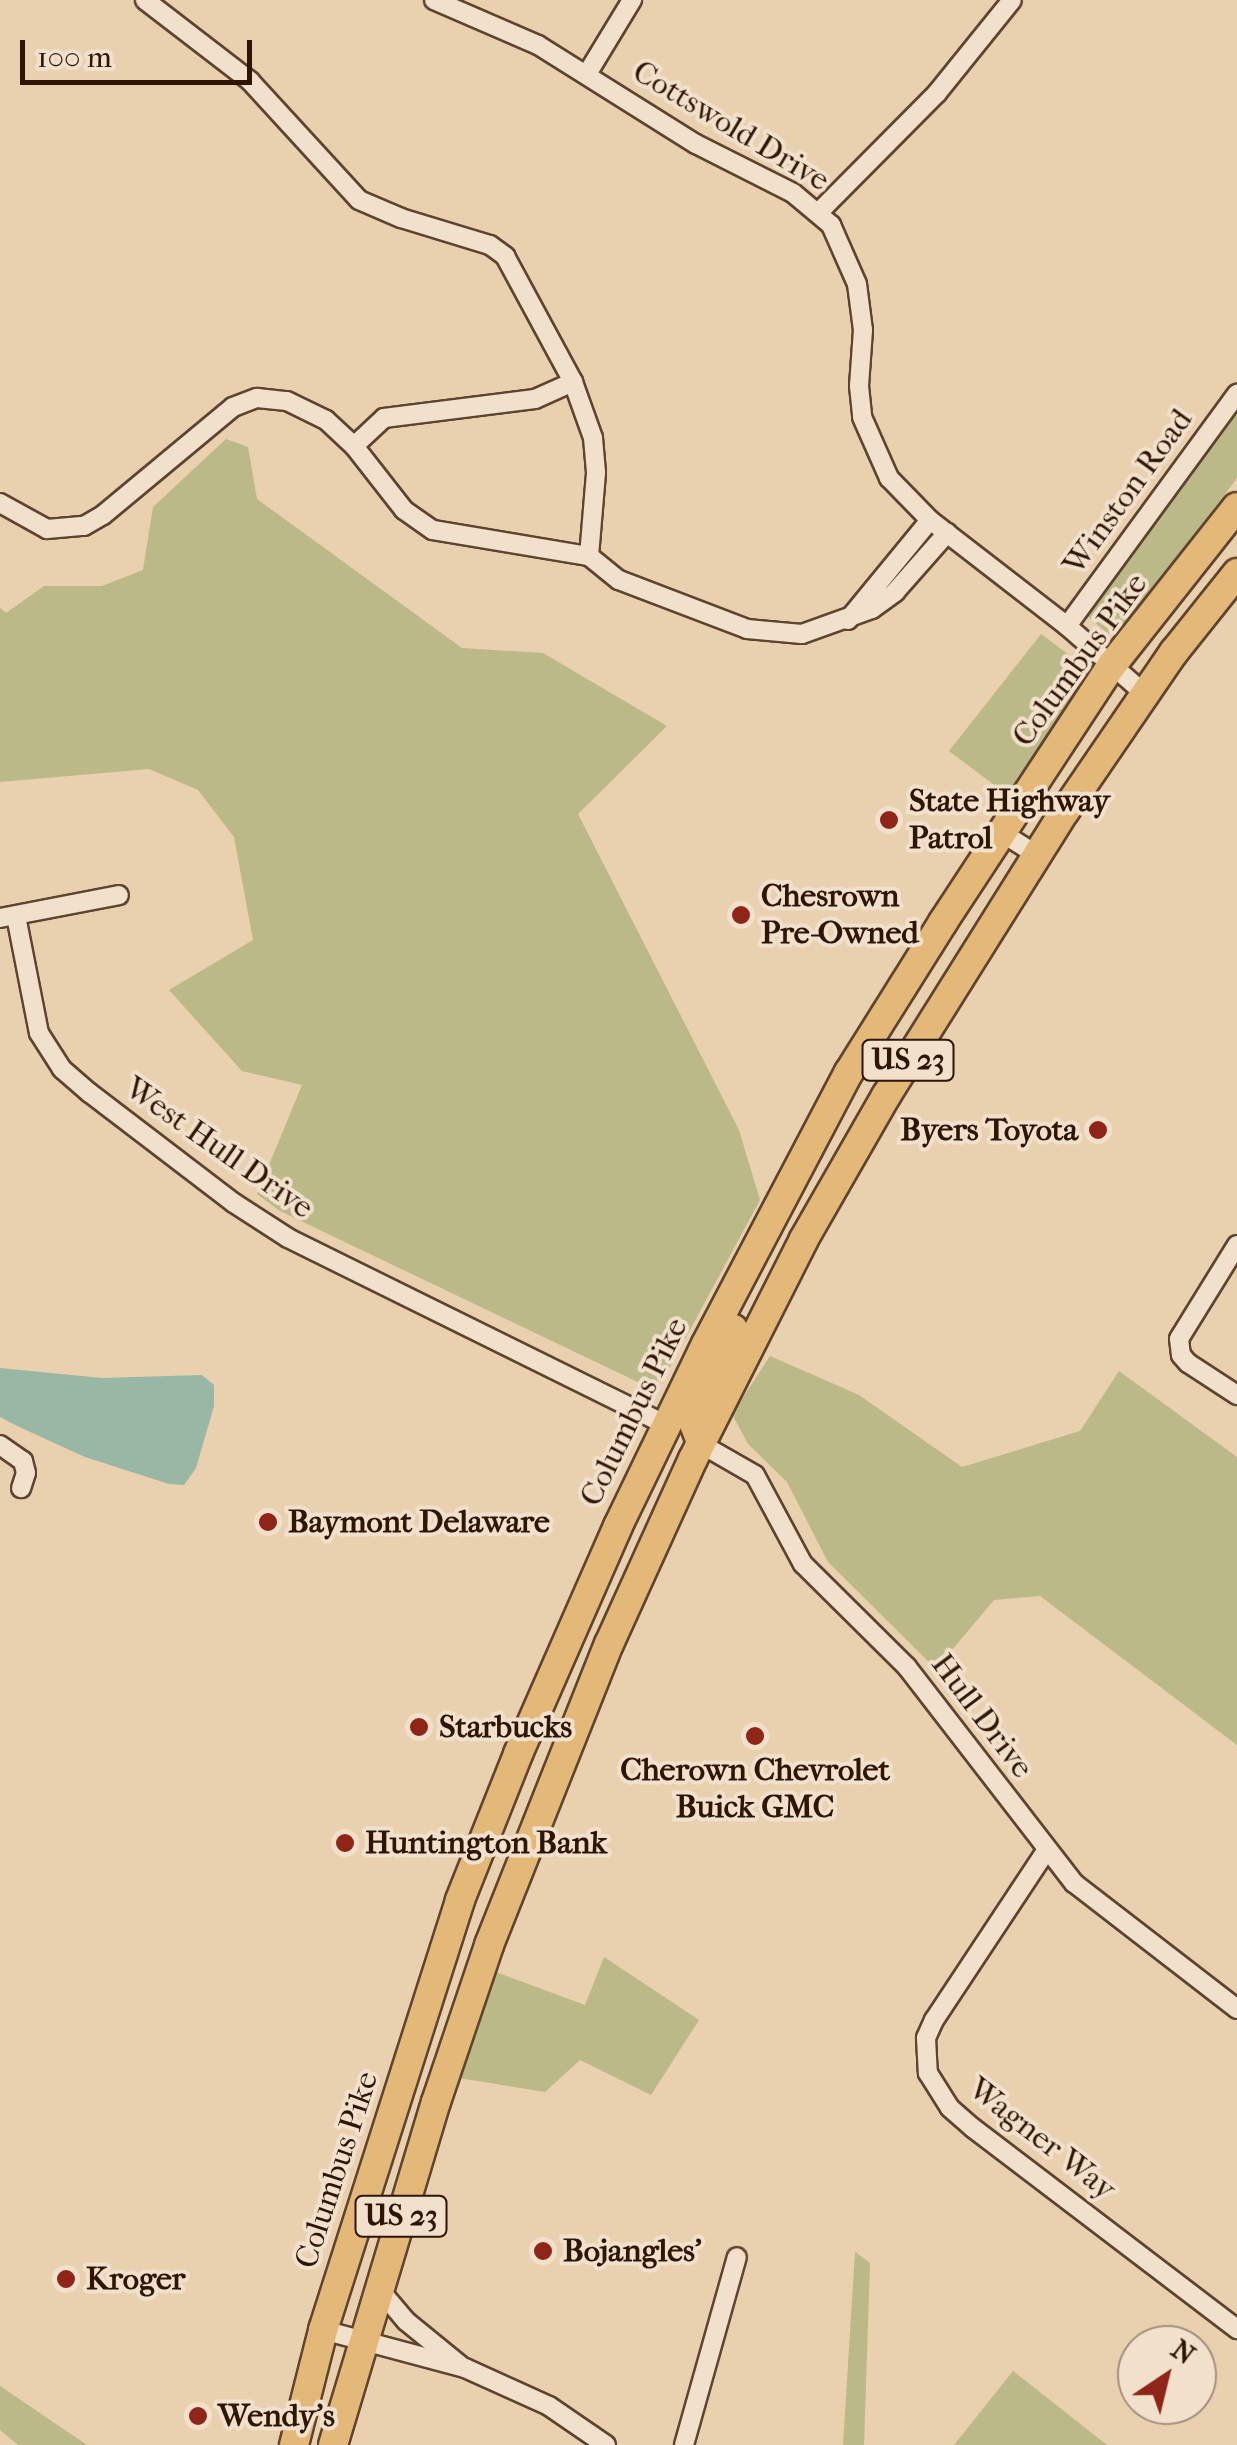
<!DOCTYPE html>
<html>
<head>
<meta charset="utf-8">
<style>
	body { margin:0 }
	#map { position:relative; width:1237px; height:2445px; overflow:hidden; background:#e9d0af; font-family:"IM FELL French Canon",serif }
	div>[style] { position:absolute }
	.green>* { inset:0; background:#bbb987 }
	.water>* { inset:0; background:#99b7a5 }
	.roads { filter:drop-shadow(2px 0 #5e442f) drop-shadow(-2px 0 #5e442f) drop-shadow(0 2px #5e442f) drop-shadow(0 -2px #5e442f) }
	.minor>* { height:18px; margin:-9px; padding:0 9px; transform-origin:9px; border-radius:9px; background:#f1e0cb }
	.trunk>* { height:28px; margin:-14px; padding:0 14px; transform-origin:14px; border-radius:14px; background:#e4b878 }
	.dots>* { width:28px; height:28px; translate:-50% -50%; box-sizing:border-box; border:5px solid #f1e0cb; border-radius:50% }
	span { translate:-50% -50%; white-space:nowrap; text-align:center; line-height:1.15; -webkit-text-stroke:8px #f1e0cb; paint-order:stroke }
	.shield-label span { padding:2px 8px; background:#f1e0cb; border:2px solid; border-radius:8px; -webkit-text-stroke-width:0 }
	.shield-label { font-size:30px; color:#2f1504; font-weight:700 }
	.street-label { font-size:32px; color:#2f1504 }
	.poi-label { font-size:32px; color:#2f1504; font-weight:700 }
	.left { translate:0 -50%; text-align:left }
	.right { translate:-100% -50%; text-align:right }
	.north { position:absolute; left:1117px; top:2325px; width:100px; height:100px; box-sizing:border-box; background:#f1e0cb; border:2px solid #a38f7b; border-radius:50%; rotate:35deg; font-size:28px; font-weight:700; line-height:40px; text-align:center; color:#2f1504 }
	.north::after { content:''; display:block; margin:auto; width:35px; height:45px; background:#8f2418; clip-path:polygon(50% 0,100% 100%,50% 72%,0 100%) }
	.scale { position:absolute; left:20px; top:40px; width:232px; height:45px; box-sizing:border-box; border:5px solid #2f1504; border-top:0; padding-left:12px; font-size:30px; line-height:35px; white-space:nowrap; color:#2f1504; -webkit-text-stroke:8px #f1e0cb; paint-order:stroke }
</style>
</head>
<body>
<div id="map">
	<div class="green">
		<i style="clip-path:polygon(1237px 410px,1237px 478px,1118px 634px,1108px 634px,1086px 615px)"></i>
		<i style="clip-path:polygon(226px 439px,248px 447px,257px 499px,462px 648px,543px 653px,667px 726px,578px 814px,739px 1130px,760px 1200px,663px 1380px,644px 1385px,280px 1211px,257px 1194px,302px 1085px,242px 1071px,169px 990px,253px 940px,234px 837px,198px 790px,149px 769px,0 782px,0 608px,6px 613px,44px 586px,102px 586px,143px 570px,153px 507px)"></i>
		<i style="clip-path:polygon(1041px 634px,1084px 666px,1088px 677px,1009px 796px,949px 751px)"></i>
		<i style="clip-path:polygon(770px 1356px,859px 1395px,962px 1467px,1080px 1431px,1119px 1371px,1237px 1457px,1237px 1745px,1040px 1596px,994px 1600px,936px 1669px,828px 1562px,787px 1482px,748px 1444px,732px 1414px)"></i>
		<i style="clip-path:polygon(604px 1957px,699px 2020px,651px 2095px,580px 2060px,545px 2092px,459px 2078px,493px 1971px,585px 2005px)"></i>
		<i style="clip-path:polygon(855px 2252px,870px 2263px,864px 2445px,843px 2445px)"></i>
		<i style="clip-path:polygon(1013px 2371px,1107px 2445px,954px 2445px)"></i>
		<i style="clip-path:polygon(0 2386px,87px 2445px,18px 2445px,0 2430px)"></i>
	</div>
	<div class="water">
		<i style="clip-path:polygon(0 1368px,102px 1378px,202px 1375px,214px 1385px,214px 1406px,196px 1468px,184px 1485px,169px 1484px,85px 1457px,15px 1425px,0 1417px)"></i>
	</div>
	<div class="roads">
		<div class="minor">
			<i style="left:145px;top:0;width:133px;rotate:37.6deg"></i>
			<i style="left:250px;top:81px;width:161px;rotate:47.5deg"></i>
			<i style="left:359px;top:200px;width:46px;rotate:23.2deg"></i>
			<i style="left:401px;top:218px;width:93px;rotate:16.9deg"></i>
			<i style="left:490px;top:245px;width:19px;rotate:36deg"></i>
			<i style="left:505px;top:256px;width:143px;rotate:61.6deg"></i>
			<i style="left:573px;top:382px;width:59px;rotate:70.3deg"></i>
			<i style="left:593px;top:438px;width:35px;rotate:85deg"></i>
			<i style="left:596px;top:473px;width:83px;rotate:94.8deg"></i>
			<i style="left:434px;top:0;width:113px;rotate:23.4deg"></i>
			<i style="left:538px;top:45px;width:186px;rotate:32.1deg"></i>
			<i style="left:696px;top:144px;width:109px;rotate:26.8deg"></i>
			<i style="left:793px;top:193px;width:50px;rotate:40.1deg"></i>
			<i style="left:831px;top:225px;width:64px;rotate:66.2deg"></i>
			<i style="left:857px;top:284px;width:46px;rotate:82.6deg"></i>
			<i style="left:863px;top:330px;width:56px;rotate:94.1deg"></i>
			<i style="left:859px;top:386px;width:31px;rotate:84deg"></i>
			<i style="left:862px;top:417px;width:67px;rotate:66.1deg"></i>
			<i style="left:889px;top:478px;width:59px;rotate:45.7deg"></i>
			<i style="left:930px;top:520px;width:173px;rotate:37.7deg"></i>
			<i style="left:1067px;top:626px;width:105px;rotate:41.1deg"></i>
			<i style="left:587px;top:74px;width:87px;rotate:-58.7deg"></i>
			<i style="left:818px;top:213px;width:169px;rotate:-45.2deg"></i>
			<i style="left:937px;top:93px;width:119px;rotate:-51.1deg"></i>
			<i style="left:354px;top:446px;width:41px;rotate:-43deg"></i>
			<i style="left:384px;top:418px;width:152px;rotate:-7.2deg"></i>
			<i style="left:535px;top:399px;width:42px;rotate:-24.1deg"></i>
			<i style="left:0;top:503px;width:54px;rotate:29deg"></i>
			<i style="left:47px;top:529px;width:37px;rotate:-5deg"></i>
			<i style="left:84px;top:526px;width:22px;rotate:-30deg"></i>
			<i style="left:103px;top:515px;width:169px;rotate:-39.7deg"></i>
			<i style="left:233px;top:407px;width:26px;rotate:-21deg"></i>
			<i style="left:257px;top:398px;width:30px;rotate:6deg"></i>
			<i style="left:287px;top:401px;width:43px;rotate:26deg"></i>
			<i style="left:326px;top:420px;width:38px;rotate:43deg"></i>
			<i style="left:354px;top:446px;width:81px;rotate:52deg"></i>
			<i style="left:404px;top:510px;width:35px;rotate:35deg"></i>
			<i style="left:433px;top:530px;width:158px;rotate:9.5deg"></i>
			<i style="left:589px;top:556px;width:38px;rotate:39deg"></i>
			<i style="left:619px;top:580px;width:137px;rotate:20.9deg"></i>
			<i style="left:747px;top:629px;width:55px;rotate:5.2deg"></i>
			<i style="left:802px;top:634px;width:74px;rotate:-19.7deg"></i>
			<i style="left:872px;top:609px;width:29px;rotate:-36deg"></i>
			<i style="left:895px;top:592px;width:79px;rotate:-48.6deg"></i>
			<i style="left:848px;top:620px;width:129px;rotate:-50.6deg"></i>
			<i style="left:1067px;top:626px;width:288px;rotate:-53.8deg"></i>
			<i style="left:1002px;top:833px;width:41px;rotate:32.2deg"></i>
			<i style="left:16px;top:916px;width:119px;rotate:78.9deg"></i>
			<i style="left:39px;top:1033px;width:43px;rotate:57.4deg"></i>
			<i style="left:62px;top:1069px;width:37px;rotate:41deg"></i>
			<i style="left:90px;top:1093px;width:181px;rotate:37.4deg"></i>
			<i style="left:234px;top:1203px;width:64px;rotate:32.9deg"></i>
			<i style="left:288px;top:1238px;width:423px;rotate:26.3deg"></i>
			<i style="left:0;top:918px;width:121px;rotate:-10.9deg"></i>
			<i style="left:1237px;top:1245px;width:110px;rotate:121.7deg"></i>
			<i style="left:1179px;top:1339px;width:16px;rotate:83deg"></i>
			<i style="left:1181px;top:1355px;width:11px;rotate:49deg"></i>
			<i style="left:1188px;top:1363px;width:59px;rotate:33.1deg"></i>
			<i style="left:701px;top:1444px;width:62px;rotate:29.9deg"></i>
			<i style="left:755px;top:1475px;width:101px;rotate:61.7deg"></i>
			<i style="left:803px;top:1564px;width:146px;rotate:44.7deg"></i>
			<i style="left:907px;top:1667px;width:273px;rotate:52.3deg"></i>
			<i style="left:1074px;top:1883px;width:206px;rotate:37.7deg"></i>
			<i style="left:0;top:1445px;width:28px;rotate:35deg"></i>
			<i style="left:23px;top:1461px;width:12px;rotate:76deg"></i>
			<i style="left:26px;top:1473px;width:16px;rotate:108deg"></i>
			<i style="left:1046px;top:1851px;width:203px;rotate:123.5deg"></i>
			<i style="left:934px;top:2020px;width:20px;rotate:114deg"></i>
			<i style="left:926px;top:2038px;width:35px;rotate:87deg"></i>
			<i style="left:928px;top:2073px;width:41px;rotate:57.8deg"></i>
			<i style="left:950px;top:2108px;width:30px;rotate:41deg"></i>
			<i style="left:973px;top:2128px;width:332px;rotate:37.3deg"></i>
			<i style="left:379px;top:2289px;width:42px;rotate:49.8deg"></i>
			<i style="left:406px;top:2321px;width:70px;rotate:39.2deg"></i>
			<i style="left:323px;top:2330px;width:147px;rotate:15deg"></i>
			<i style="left:465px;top:2368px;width:92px;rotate:24.3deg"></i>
			<i style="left:549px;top:2406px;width:69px;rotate:34.4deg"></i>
			<i style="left:684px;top:2445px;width:195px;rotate:-74.3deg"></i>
		</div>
		<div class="trunk">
			<i style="left:701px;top:1442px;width:17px;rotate:-111deg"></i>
			<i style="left:695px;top:1426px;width:16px;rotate:-83deg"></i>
			<i style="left:697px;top:1410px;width:89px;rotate:-66deg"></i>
			<i style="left:294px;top:2445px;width:119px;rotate:-75.8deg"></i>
			<i style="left:323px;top:2330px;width:451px;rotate:-72.3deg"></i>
			<i style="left:460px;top:1900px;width:157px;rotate:-68.3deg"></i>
			<i style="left:518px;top:1754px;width:249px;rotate:-66.3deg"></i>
			<i style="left:618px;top:1526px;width:202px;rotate:-64.2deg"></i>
			<i style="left:706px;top:1344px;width:307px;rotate:-62.3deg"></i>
			<i style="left:849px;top:1072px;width:177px;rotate:-57.9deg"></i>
			<i style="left:943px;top:922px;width:308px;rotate:-56.7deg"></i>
			<i style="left:1112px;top:665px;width:201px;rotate:-51.7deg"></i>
			<i style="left:333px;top:2445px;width:358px;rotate:-73.3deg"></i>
			<i style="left:436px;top:2102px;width:166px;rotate:-71.3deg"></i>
			<i style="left:489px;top:1945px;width:324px;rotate:-68.3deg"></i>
			<i style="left:609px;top:1644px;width:203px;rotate:-65.6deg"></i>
			<i style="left:693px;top:1459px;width:246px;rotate:-63.2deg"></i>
			<i style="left:804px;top:1239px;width:165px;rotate:-60.2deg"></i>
			<i style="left:886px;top:1096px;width:337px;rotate:-57.9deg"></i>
			<i style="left:1065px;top:811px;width:193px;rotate:-55.6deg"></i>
			<i style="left:1174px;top:652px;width:101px;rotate:-51.4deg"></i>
		</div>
	</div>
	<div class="dots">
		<i style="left:889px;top:820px;background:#8f2418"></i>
		<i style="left:741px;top:915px;background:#8f2418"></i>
		<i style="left:1098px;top:1130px;background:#8f2418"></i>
		<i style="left:268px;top:1522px;background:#8f2418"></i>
		<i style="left:419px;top:1727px;background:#8f2418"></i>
		<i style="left:755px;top:1736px;background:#8f2418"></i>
		<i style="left:345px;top:1843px;background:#8f2418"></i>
		<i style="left:543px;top:2251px;background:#8f2418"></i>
		<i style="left:66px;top:2279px;background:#8f2418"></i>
		<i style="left:198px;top:2416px;background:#8f2418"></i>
	</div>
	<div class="shield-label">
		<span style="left:908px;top:1060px">US 23</span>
		<span style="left:401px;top:2216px">US 23</span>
	</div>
	<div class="street-label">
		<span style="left:731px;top:126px;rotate:31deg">Cottswold Drive</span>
		<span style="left:1128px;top:492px;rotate:-54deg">Winston Road</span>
		<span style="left:1080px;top:660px;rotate:-54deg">Columbus Pike</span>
		<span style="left:219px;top:1148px;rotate:35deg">West Hull Drive</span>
		<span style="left:634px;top:1412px;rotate:-64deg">Columbus Pike</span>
		<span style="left:982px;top:1716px;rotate:53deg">Hull Drive</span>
		<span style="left:1042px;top:2139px;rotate:38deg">Wagner Way</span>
		<span style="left:337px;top:2170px;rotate:-72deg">Columbus Pike</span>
	</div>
	<div class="poi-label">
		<span class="left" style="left:909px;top:820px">State Highway<br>Patrol</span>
		<span class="left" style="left:761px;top:915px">Chesrown<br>Pre-Owned</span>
		<span class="right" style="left:1078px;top:1130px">Byers Toyota</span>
		<span class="left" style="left:288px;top:1522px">Baymont Delaware</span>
		<span class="left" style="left:439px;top:1727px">Starbucks</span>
		<span style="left:755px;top:1789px">Cherown Chevrolet<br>Buick GMC</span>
		<span class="left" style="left:365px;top:1843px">Huntington Bank</span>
		<span class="left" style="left:563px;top:2251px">Bojangles'</span>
		<span class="left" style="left:86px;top:2279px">Kroger</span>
		<span class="left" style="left:218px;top:2416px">Wendy's</span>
	</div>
	<div class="north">N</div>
	<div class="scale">100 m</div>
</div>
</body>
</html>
